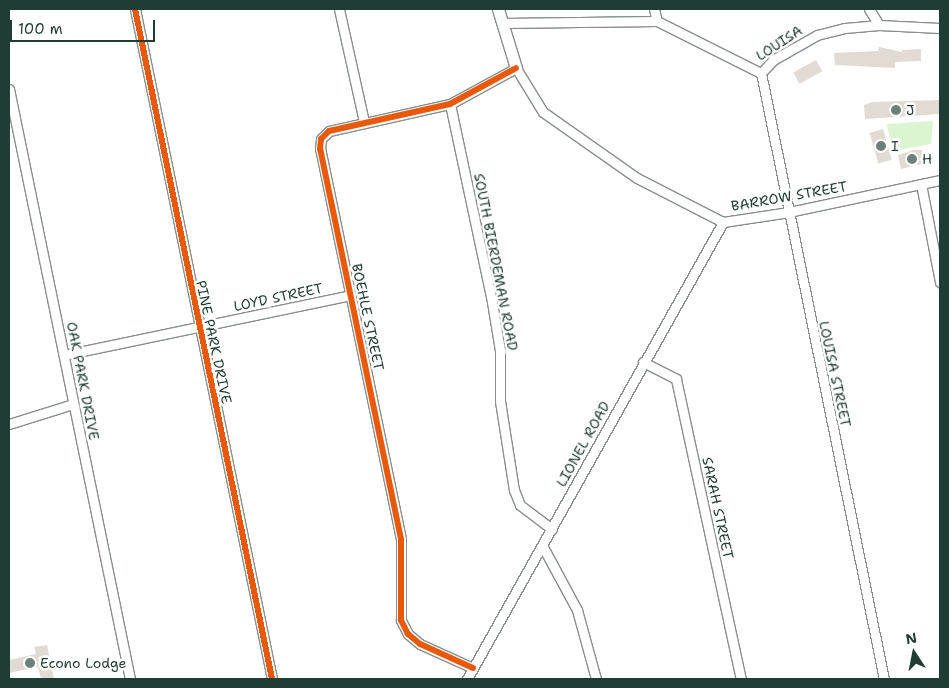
<!DOCTYPE html>
<html>
<head>
<meta charset="utf-8">
<style>
	body { margin:0 }
	#map { position:relative; width:949px; height:688px; overflow:hidden; background:#fff; font-family:"Shantell Sans",sans-serif }
	div>[style] { position:absolute }
	.green>* { inset:0; background:#dbf5d1 }
	.building>* { inset:0; background:#e2dbd4; transform-origin:0 0 }
	.roads { filter:drop-shadow(1px 0 #898f8d) drop-shadow(-1px 0 #898f8d) drop-shadow(0 1px #898f8d) drop-shadow(0 -1px #898f8d) }
	.minor>* { height:9px; margin:-4.5px; padding:0 4.5px; transform-origin:4.5px; border-radius:4.5px; background:#fff }
	.tertiary>* { height:11px; margin:-5.5px; padding:0 5.5px; transform-origin:5.5px; border-radius:5.5px; background:#fff }
	.cycleway>* { height:6px; margin:-3px; padding:0 3px; transform-origin:3px; border-radius:3px; background:#e8590c }
	.dots>* { width:14px; height:14px; translate:-50% -50%; box-sizing:border-box; border:2px solid #fff; border-radius:50% }
	span { translate:-50% -50%; white-space:nowrap; text-align:center; line-height:1.15; -webkit-text-stroke:5px #fff; paint-order:stroke }
	.street-label { font-size:14px; color:#1f3d34 }
	.poi-label { font-size:14px; color:#1f3d34 }
	.left { translate:0 -50%; text-align:left }
	.frame { position:absolute; inset:0; border:10px solid #1f3d34; pointer-events:none }
	.north { position:absolute; left:889px; top:628px; width:50px; height:50px; -webkit-text-stroke:4px #fff; paint-order:stroke; rotate:349deg; font-size:14px; font-weight:700; line-height:20px; text-align:center; color:#1f3d34 }
	.north::after { content:''; display:block; margin:auto; width:18px; height:22px; background:#1f3d34; clip-path:polygon(50% 0,100% 100%,50% 72%,0 100%) }
	.scale { position:absolute; left:10px; top:20px; width:145px; height:22px; box-sizing:border-box; border:2px solid #1f3d34; border-top:0; padding-left:6px; font-size:15px; line-height:18px; white-space:nowrap; color:#1f3d34; -webkit-text-stroke:4px #fff; paint-order:stroke }
</style>
</head>
<body>
<div id="map">
	<div class="green">
		<i style="clip-path:polygon(933px 121px,931px 144px,898px 150px,896px 139px,890px 139px,887px 124px)"></i>
	</div>
	<div class="building">
		<i style="clip-path:polygon(879px 47px,902px 52px,902px 50px,921px 49px,921px 61px,895px 62px,895px 68px,835px 65px,834px 53px,878px 51px)"></i>
		<i style="left:816px;top:60px;width:13px;height:26px;rotate:61deg"></i>
		<i style="clip-path:polygon(940px 100px,940px 114px,865px 119px,864px 105px,872px 102px)"></i>
		<i style="left:883px;top:129px;width:32px;height:14px;rotate:74deg"></i>
		<i style="clip-path:polygon(914px 150px,922px 150px,925px 163px,901px 169px,898px 155px)"></i>
		<i style="clip-path:polygon(47px 645px,54px 679px,41px 679px,38px 667px,9px 673px,9px 660px,36px 654px,34px 647px)"></i>
	</div>
	<div class="roads">
		<div class="minor">
			<i style="left:135px;top:9px;width:684px;rotate:78.44deg"></i>
			<i style="left:339px;top:9px;width:116px;rotate:77.5deg"></i>
			<i style="left:654px;top:9px;width:12px;rotate:76deg"></i>
			<i style="left:869px;top:9px;width:19px;rotate:58deg"></i>
			<i style="left:879px;top:25px;width:61px;rotate:2.8deg"></i>
			<i style="left:502px;top:23px;width:155px;rotate:-0.7deg"></i>
			<i style="left:657px;top:21px;width:116px;rotate:26.6deg"></i>
			<i style="left:761px;top:73px;width:18px;rotate:-47deg"></i>
			<i style="left:773px;top:60px;width:51px;rotate:-29.6deg"></i>
			<i style="left:817px;top:35px;width:29px;rotate:-14deg"></i>
			<i style="left:845px;top:28px;width:34px;rotate:-5deg"></i>
			<i style="left:761px;top:73px;width:618px;rotate:78.53deg"></i>
			<i style="left:9px;top:89px;width:602px;rotate:78.41deg"></i>
			<i style="left:450px;top:104px;width:202px;rotate:78deg"></i>
			<i style="left:492px;top:302px;width:50px;rotate:80.7deg"></i>
			<i style="left:500px;top:351px;width:50px;rotate:90deg"></i>
			<i style="left:500px;top:401px;width:90px;rotate:81.1deg"></i>
			<i style="left:514px;top:490px;width:16px;rotate:68deg"></i>
			<i style="left:520px;top:505px;width:40px;rotate:37deg"></i>
			<i style="left:921px;top:184px;width:100px;rotate:79deg"></i>
			<i style="left:64px;top:355px;width:293px;rotate:-11.8deg"></i>
			<i style="left:643px;top:362px;width:37px;rotate:27deg"></i>
			<i style="left:676px;top:379px;width:307px;rotate:77.8deg"></i>
			<i style="left:9px;top:424px;width:67px;rotate:-17.4deg"></i>
			<i style="left:543px;top:547px;width:72px;rotate:61.6deg"></i>
			<i style="left:577px;top:610px;width:72px;rotate:74.6deg"></i>
			<i style="left:473px;top:668px;width:58px;rotate:-155.6deg"></i>
			<i style="left:420px;top:644px;width:16px;rotate:-140deg"></i>
			<i style="left:408px;top:634px;width:16px;rotate:-117deg"></i>
			<i style="left:401px;top:620px;width:81px;rotate:-90deg"></i>
			<i style="left:401px;top:539px;width:398px;rotate:-101.7deg"></i>
			<i style="left:320px;top:149px;width:10px;rotate:-84deg"></i>
			<i style="left:321px;top:139px;width:11px;rotate:-45deg"></i>
			<i style="left:329px;top:131px;width:124px;rotate:-12.6deg"></i>
			<i style="left:450px;top:104px;width:75px;rotate:-28.6deg"></i>
			<i style="left:516px;top:68px;width:52px;rotate:58.5deg"></i>
			<i style="left:543px;top:112px;width:115px;rotate:35.1deg"></i>
			<i style="left:637px;top:178px;width:97px;rotate:27.1deg"></i>
			<i style="left:723px;top:222px;width:67px;rotate:-8.6deg"></i>
			<i style="left:789px;top:212px;width:154px;rotate:-12deg"></i>
			<i style="left:467px;top:679px;width:524px;rotate:-60.74deg"></i>
		</div>
		<div class="tertiary">
			<i style="left:498px;top:9px;width:62px;rotate:73deg"></i>
		</div>
	</div>
	<div class="cycleway">
		<i style="left:135px;top:9px;width:684px;rotate:78.44deg"></i>
		<i style="left:473px;top:668px;width:58px;rotate:-155.6deg"></i>
		<i style="left:420px;top:644px;width:16px;rotate:-140deg"></i>
		<i style="left:408px;top:634px;width:16px;rotate:-117deg"></i>
		<i style="left:401px;top:620px;width:81px;rotate:-90deg"></i>
		<i style="left:401px;top:539px;width:398px;rotate:-101.7deg"></i>
		<i style="left:320px;top:149px;width:10px;rotate:-84deg"></i>
		<i style="left:321px;top:139px;width:11px;rotate:-45deg"></i>
		<i style="left:329px;top:131px;width:124px;rotate:-12.6deg"></i>
		<i style="left:450px;top:104px;width:75px;rotate:-28.6deg"></i>
	</div>
	<div class="dots">
		<i style="left:896px;top:110px;background:#6d817b"></i>
		<i style="left:881px;top:146px;background:#6d817b"></i>
		<i style="left:912px;top:159px;background:#6d817b"></i>
		<i style="left:30px;top:663px;background:#6d817b"></i>
	</div>
	<div class="street-label">
		<span style="left:779px;top:43px;rotate:-33deg">LOUISA</span>
		<span style="left:789px;top:196px;rotate:-10deg">BARROW STREET</span>
		<span style="left:496px;top:262px;rotate:79deg">SOUTH BIERDEMAN ROAD</span>
		<span style="left:278px;top:297px;rotate:-12deg">LOYD STREET</span>
		<span style="left:368px;top:317px;rotate:78deg">BOEHLE STREET</span>
		<span style="left:214px;top:342px;rotate:78deg">PINE PARK DRIVE</span>
		<span style="left:835px;top:374px;rotate:78deg">LOUISA STREET</span>
		<span style="left:83px;top:381px;rotate:79deg">OAK PARK DRIVE</span>
		<span style="left:583px;top:444px;rotate:-61deg">LIONEL ROAD</span>
		<span style="left:718px;top:508px;rotate:78deg">SARAH STREET</span>
	</div>
	<div class="poi-label">
		<span class="left" style="left:906px;top:110px">J</span>
		<span class="left" style="left:891px;top:146px">I</span>
		<span class="left" style="left:922px;top:159px">H</span>
		<span class="left" style="left:40px;top:663px">Econo Lodge</span>
	</div>
	<div class="frame"></div>
	<div class="north">N</div>
	<div class="scale">100 m</div>
</div>
</body>
</html>
